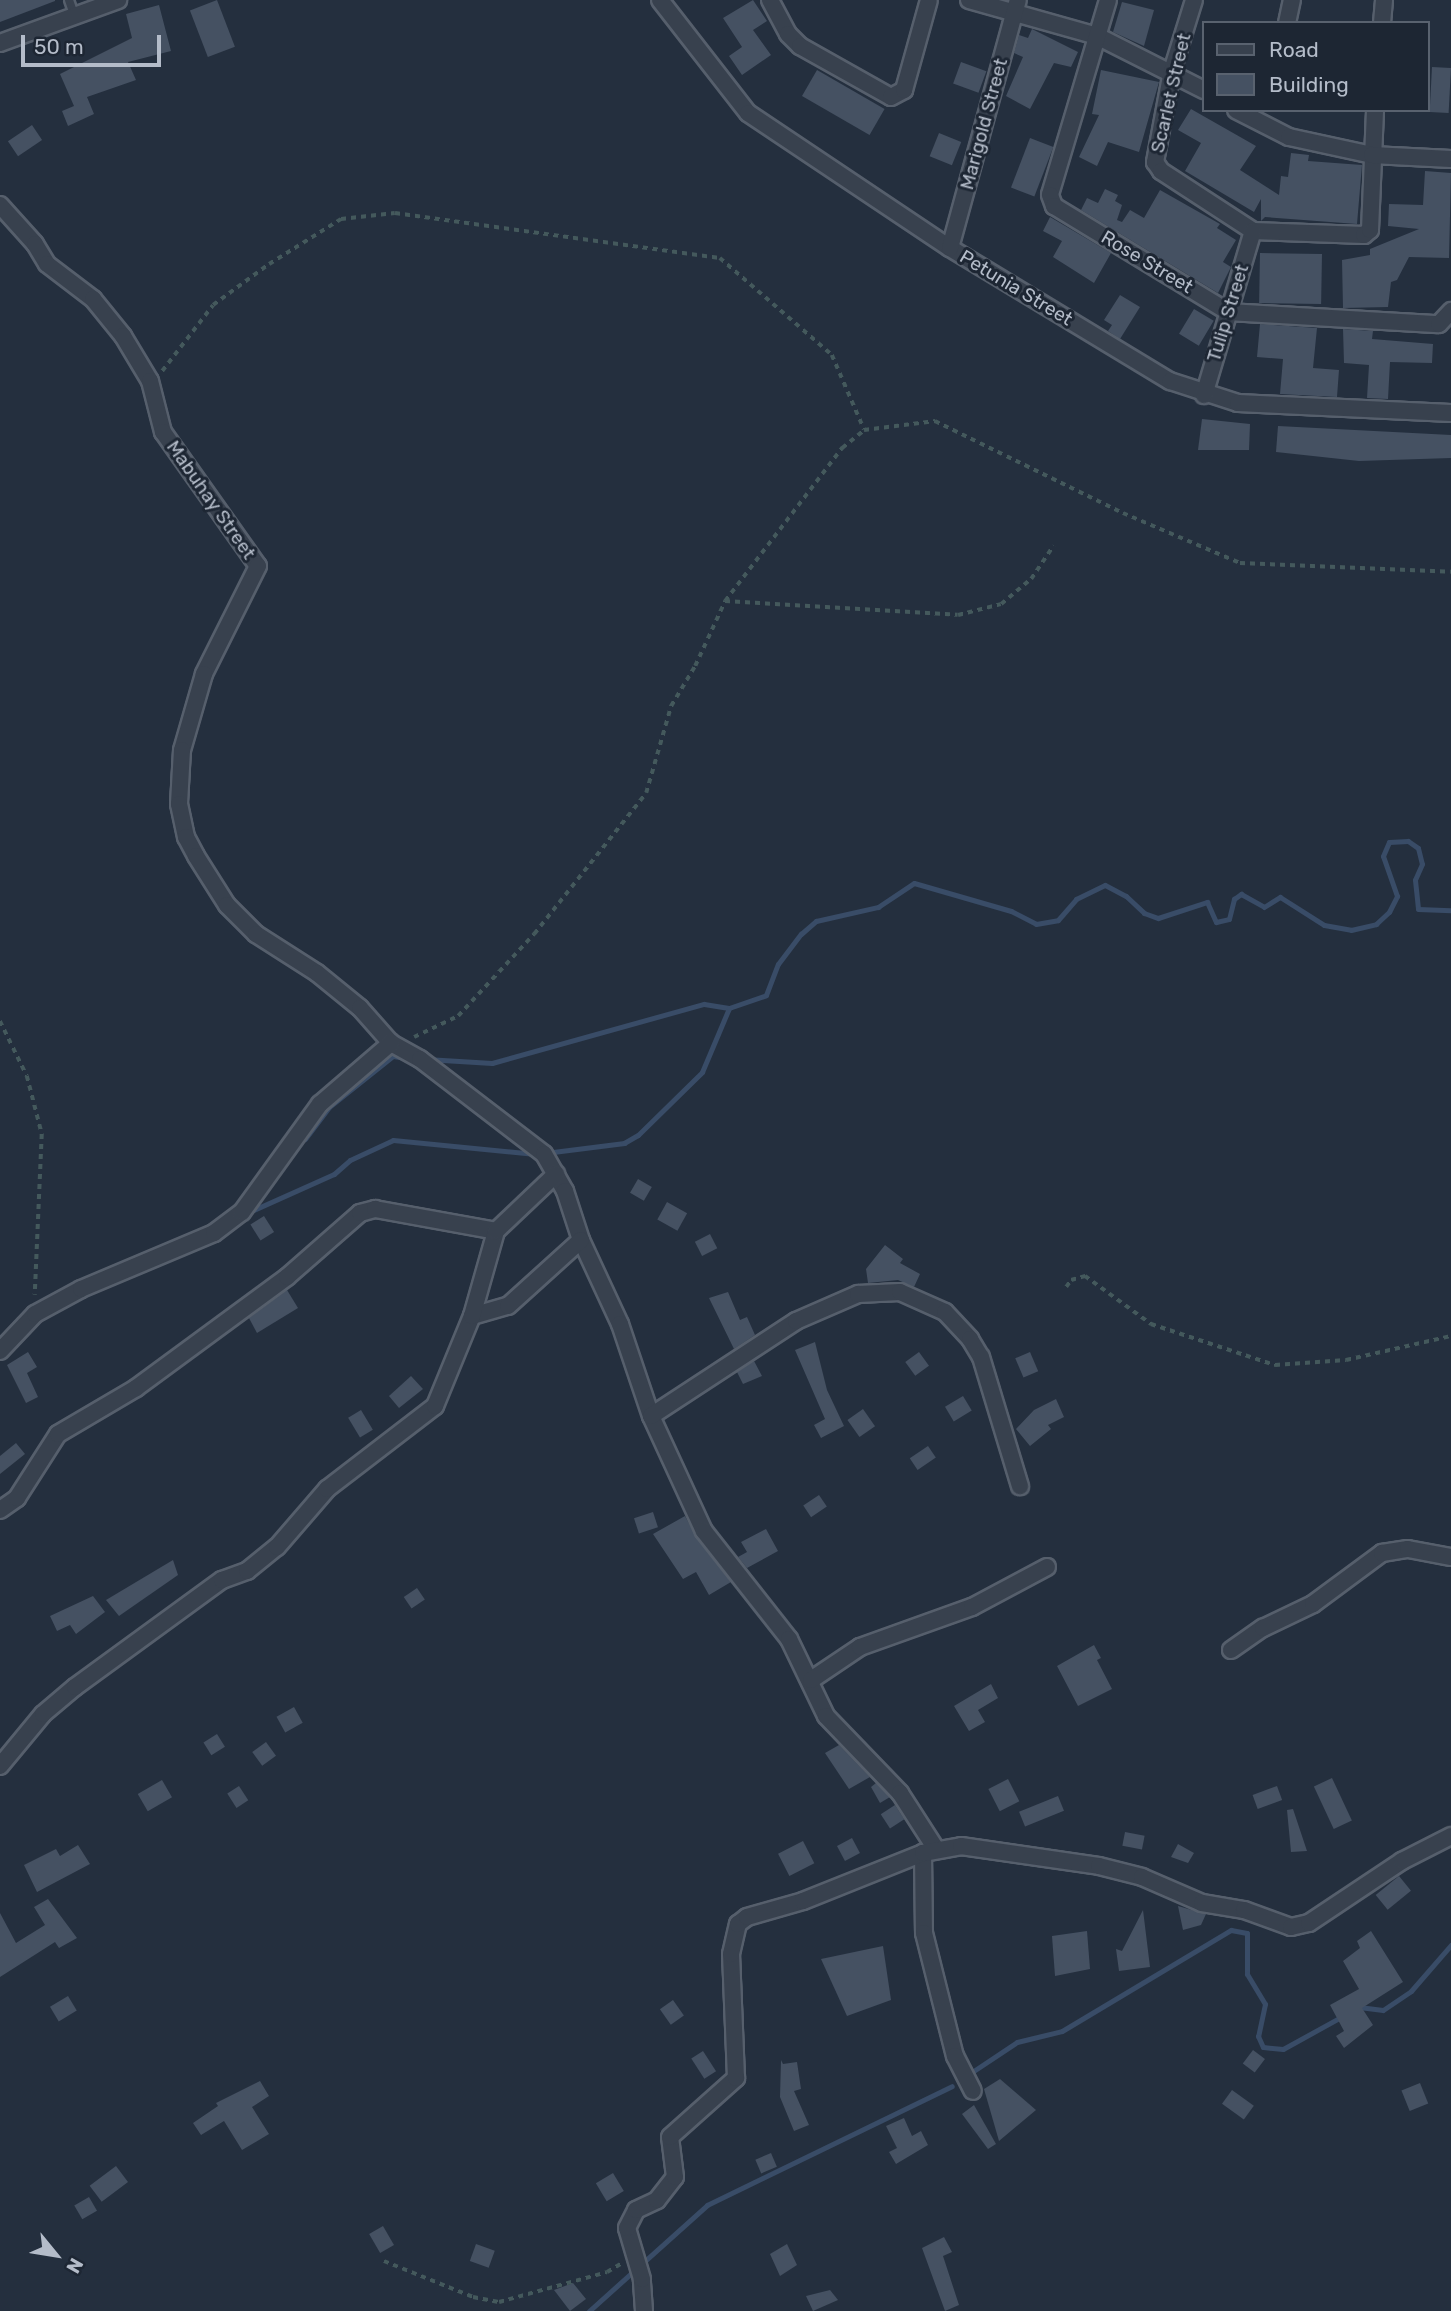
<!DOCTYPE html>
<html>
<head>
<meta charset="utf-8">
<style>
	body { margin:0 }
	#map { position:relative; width:1451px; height:2311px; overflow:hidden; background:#242f3e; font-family:Rubik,sans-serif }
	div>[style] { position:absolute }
	.stream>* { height:5px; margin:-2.5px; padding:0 2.5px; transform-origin:2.5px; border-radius:2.5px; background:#394c67 }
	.building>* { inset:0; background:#455162; transform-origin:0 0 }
	.path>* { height:3.5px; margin-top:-1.75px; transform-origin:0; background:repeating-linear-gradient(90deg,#44595c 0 5px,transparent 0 10px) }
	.roads { filter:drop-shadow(2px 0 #565f6c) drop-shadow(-2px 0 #565f6c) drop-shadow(0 2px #565f6c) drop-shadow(0 -2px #565f6c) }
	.service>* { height:8px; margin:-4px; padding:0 4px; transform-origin:4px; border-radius:4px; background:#38414e }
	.minor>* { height:16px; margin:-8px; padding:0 8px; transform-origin:8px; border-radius:8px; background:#38414e }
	span { translate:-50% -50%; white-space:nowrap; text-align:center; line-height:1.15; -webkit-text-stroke:6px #1d2633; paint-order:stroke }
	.street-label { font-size:19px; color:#b4bcc9 }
	.legend { position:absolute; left:1202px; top:21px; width:228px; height:91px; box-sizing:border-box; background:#1d2633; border:2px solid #59626f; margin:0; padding:9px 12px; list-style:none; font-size:21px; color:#b4bcc9 }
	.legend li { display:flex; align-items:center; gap:14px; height:35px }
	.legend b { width:35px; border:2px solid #59626f }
	.north { position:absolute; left:21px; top:2220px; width:70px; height:70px; -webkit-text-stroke:5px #1d2633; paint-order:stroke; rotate:120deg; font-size:19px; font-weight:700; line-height:28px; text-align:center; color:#b4bcc9 }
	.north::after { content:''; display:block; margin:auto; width:24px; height:32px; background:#b4bcc9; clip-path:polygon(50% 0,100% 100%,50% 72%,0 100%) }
	.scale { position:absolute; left:21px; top:35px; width:140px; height:32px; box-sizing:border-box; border:4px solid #b4bcc9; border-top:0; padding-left:9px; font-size:21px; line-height:24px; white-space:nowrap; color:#b4bcc9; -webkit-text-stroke:5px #1d2633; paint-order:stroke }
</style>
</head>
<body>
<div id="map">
	<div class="stream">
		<i style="left:426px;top:1059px;width:66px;rotate:3.5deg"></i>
		<i style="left:492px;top:1063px;width:220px;rotate:-15.6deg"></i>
		<i style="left:704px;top:1004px;width:25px;rotate:9deg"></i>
		<i style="left:305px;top:1139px;width:40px;rotate:-53deg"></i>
		<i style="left:329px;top:1107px;width:82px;rotate:-38.6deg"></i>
		<i style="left:393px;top:1056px;width:13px;rotate:9deg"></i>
		<i style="left:545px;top:1153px;width:80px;rotate:-7.2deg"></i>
		<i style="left:624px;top:1143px;width:16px;rotate:-30deg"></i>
		<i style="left:638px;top:1135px;width:90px;rotate:-44.5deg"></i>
		<i style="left:702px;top:1072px;width:69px;rotate:-67.1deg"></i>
		<i style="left:729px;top:1008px;width:39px;rotate:-19deg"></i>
		<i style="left:766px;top:995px;width:33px;rotate:-69deg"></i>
		<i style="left:778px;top:964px;width:38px;rotate:-53deg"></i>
		<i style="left:801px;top:934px;width:20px;rotate:-41deg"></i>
		<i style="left:816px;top:921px;width:64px;rotate:-12.7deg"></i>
		<i style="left:878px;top:907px;width:43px;rotate:-33.7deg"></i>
		<i style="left:914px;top:883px;width:101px;rotate:16.1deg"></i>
		<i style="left:1011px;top:911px;width:28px;rotate:27deg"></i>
		<i style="left:1036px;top:924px;width:22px;rotate:-10deg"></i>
		<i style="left:1058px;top:920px;width:28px;rotate:-49deg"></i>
		<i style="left:1076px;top:899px;width:32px;rotate:-26deg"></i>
		<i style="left:1105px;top:885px;width:24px;rotate:28deg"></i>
		<i style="left:1126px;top:896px;width:25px;rotate:43deg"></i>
		<i style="left:1144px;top:913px;width:15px;rotate:20deg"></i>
		<i style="left:1158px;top:918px;width:52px;rotate:-18.1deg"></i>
		<i style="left:1207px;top:902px;width:22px;rotate:66deg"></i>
		<i style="left:1216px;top:922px;width:13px;rotate:-13deg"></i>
		<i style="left:1229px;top:919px;width:21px;rotate:-76deg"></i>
		<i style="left:1234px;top:899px;width:9px;rotate:-36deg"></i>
		<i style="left:1241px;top:894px;width:26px;rotate:29deg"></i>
		<i style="left:1264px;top:907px;width:19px;rotate:-32deg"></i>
		<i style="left:1280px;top:897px;width:52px;rotate:32.5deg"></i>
		<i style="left:1324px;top:925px;width:27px;rotate:10deg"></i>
		<i style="left:1351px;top:930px;width:26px;rotate:-13deg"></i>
		<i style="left:1376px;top:924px;width:18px;rotate:-43deg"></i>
		<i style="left:1389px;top:912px;width:18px;rotate:-63deg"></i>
		<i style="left:1397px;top:896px;width:42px;rotate:-109.3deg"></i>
		<i style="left:1383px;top:856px;width:15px;rotate:-67deg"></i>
		<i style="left:1389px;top:842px;width:19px;rotate:-3deg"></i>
		<i style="left:1408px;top:841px;width:12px;rotate:35deg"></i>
		<i style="left:1418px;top:848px;width:16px;rotate:76deg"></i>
		<i style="left:1422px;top:864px;width:17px;rotate:114deg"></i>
		<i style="left:1415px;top:880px;width:29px;rotate:84deg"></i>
		<i style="left:1418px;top:909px;width:33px;rotate:2deg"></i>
		<i style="left:249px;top:1212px;width:93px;rotate:-24.1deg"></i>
		<i style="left:334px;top:1174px;width:21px;rotate:-41deg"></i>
		<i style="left:350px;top:1160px;width:47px;rotate:-24.9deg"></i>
		<i style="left:393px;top:1140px;width:143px;rotate:5.6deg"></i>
		<i style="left:1359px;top:2007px;width:24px;rotate:7deg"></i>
		<i style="left:1383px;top:2010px;width:34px;rotate:-34deg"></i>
		<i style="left:1411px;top:1991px;width:61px;rotate:-49deg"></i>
		<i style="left:972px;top:2072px;width:54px;rotate:-33.7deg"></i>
		<i style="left:1017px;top:2042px;width:46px;rotate:-13.7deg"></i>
		<i style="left:1062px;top:2031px;width:197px;rotate:-30.9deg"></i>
		<i style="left:1231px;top:1930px;width:16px;rotate:11deg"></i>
		<i style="left:1247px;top:1933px;width:41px;rotate:90deg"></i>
		<i style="left:1247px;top:1974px;width:35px;rotate:59deg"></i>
		<i style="left:1265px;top:2004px;width:33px;rotate:102deg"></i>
		<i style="left:1258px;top:2036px;width:12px;rotate:66deg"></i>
		<i style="left:1263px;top:2047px;width:20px;rotate:6deg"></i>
		<i style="left:1283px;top:2049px;width:66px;rotate:-28.9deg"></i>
		<i style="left:589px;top:2311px;width:159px;rotate:-41.9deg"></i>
		<i style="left:707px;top:2205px;width:272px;rotate:-25.9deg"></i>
	</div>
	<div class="building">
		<i style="clip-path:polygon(0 0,55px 0,55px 1px,0 22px)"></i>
		<i style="left:217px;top:0;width:50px;height:29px;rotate:69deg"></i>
		<i style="clip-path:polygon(753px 0,767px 21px,753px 30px,771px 55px,742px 75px,729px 56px,742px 47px,723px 18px)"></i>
		<i style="clip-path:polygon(1122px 2px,1154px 10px,1144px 46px,1113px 32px)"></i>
		<i style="clip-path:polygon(159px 5px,171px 51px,128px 62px,136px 80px,87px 97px,94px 114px,68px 126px,62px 111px,74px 106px,60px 74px,132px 38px,126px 14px)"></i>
		<i style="clip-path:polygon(1032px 29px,1078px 52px,1071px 67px,1054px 63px,1030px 109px,1006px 96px,1023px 57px,1014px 53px,1019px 35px,1028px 38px)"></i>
		<i style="left:961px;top:62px;width:27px;height:23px;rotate:20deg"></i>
		<i style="left:1432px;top:67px;width:19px;height:45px;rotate:3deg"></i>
		<i style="left:817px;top:70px;width:78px;height:30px;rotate:30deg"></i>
		<i style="clip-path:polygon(1101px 70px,1159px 82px,1139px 152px,1108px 142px,1097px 166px,1079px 157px,1099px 115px,1092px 114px)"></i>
		<i style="clip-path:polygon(1191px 109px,1256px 146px,1240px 170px,1279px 195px,1281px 176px,1288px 177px,1291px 153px,1309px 155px,1308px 161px,1362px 165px,1357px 224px,1265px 217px,1261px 221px,1261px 199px,1254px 212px,1185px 171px,1201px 143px,1178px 130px)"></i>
		<i style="left:32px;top:125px;width:18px;height:29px;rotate:56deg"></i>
		<i style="left:939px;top:133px;width:24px;height:25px;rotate:22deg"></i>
		<i style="left:1030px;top:138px;width:25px;height:53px;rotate:21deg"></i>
		<i style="clip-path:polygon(1425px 171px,1451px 173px,1449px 258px,1409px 257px,1397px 280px,1391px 282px,1388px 307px,1343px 308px,1342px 260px,1370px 255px,1370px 249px,1419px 229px,1388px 226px,1389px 204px,1423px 205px)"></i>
		<i style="clip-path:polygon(1105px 189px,1118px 195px,1115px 201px,1122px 205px,1117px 220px,1122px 222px,1130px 210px,1144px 218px,1160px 190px,1220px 224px,1217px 228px,1236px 240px,1223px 262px,1231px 267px,1218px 293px,1081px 210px,1087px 198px,1098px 203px)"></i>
		<i style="clip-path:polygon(1050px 217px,1111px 253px,1094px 283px,1053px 257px,1062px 241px,1043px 231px)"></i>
		<i style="left:1260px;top:253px;width:62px;height:50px;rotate:1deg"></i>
		<i style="clip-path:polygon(1120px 295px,1140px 307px,1120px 339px,1108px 331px,1112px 325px,1104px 320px)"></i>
		<i style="left:1194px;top:309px;width:23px;height:29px;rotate:31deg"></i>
		<i style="clip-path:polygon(1260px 324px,1317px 328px,1313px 368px,1339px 370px,1337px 397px,1280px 394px,1283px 359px,1257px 357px)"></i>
		<i style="clip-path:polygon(1343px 329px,1373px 331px,1372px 339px,1433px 344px,1432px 363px,1390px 362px,1388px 399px,1367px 398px,1369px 365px,1344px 363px)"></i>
		<i style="clip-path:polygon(1202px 419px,1250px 424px,1249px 450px,1198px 450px)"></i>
		<i style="clip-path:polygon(1278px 426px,1451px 435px,1451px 458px,1359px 461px,1276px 452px)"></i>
		<i style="left:638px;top:1179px;width:16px;height:16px;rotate:30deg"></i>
		<i style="left:667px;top:1202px;width:23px;height:20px;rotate:29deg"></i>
		<i style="left:264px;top:1216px;width:19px;height:16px;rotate:58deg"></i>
		<i style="left:710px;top:1234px;width:16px;height:17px;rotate:63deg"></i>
		<i style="clip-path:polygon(885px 1245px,903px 1259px,900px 1263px,920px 1274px,914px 1287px,898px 1280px,868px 1283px,866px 1269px)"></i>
		<i style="clip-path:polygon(287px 1290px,298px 1308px,257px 1333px,249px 1318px)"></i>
		<i style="clip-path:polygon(728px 1292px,740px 1320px,747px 1317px,755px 1335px,734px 1349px,709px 1298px)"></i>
		<i style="clip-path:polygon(815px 1342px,827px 1390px,844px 1426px,821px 1438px,814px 1425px,825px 1419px,795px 1350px)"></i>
		<i style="clip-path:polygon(28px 1352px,37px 1367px,27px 1373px,38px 1397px,26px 1403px,7px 1365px)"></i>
		<i style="left:919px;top:1352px;width:17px;height:17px;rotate:54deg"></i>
		<i style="left:1030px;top:1352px;width:21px;height:16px;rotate:67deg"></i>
		<i style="clip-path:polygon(754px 1361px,762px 1376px,743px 1384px,737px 1372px)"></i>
		<i style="clip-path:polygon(411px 1376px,423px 1389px,399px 1408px,389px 1396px)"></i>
		<i style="left:963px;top:1396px;width:17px;height:21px;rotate:59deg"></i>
		<i style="clip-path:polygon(1056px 1399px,1064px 1417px,1048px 1425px,1051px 1429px,1030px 1446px,1016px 1429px,1034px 1410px)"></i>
		<i style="left:863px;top:1409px;width:21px;height:19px;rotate:55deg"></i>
		<i style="left:361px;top:1410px;width:23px;height:15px;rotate:59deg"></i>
		<i style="clip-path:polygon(16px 1443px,25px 1454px,0 1474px,0 1456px)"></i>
		<i style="left:928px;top:1446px;width:14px;height:22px;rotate:56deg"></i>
		<i style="left:819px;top:1495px;width:14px;height:19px;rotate:56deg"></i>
		<i style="left:653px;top:1512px;width:16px;height:20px;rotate:72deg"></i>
		<i style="clip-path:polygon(685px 1516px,696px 1537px,731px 1582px,709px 1595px,696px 1572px,683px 1579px,653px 1534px)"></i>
		<i style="clip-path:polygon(766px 1529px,778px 1551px,747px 1568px,738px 1557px,747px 1552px,741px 1542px)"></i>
		<i style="clip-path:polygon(173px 1560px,178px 1575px,119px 1616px,106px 1600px)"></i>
		<i style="left:417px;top:1588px;width:14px;height:16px;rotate:56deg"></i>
		<i style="clip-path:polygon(93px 1596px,105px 1612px,76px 1634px,70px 1625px,57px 1631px,50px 1616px)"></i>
		<i style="clip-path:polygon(1094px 1645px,1101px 1658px,1097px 1660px,1112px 1689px,1078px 1706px,1057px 1666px)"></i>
		<i style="clip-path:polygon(991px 1684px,998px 1698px,978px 1710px,985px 1722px,969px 1731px,954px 1706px)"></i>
		<i style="left:294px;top:1707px;width:18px;height:20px;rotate:61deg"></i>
		<i style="left:217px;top:1734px;width:15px;height:16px;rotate:58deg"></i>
		<i style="left:266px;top:1742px;width:17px;height:17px;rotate:54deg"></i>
		<i style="clip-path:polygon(839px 1745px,870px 1777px,849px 1789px,825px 1753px)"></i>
		<i style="left:1332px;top:1778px;width:47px;height:20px;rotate:65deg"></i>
		<i style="left:1008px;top:1779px;width:25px;height:22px;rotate:63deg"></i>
		<i style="left:162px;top:1780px;width:20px;height:28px;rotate:60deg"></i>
		<i style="clip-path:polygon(876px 1783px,890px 1797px,880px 1803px,871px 1787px)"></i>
		<i style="left:239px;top:1786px;width:17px;height:14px;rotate:57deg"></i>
		<i style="left:1277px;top:1786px;width:15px;height:26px;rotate:70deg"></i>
		<i style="left:1058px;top:1796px;width:16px;height:42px;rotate:68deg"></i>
		<i style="left:895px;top:1805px;width:17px;height:17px;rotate:57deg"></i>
		<i style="clip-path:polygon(1293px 1809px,1307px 1851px,1291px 1852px,1287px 1810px)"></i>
		<i style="left:1125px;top:1832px;width:20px;height:14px;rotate:11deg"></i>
		<i style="left:852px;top:1838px;width:17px;height:17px;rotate:62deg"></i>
		<i style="left:803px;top:1841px;width:25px;height:28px;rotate:63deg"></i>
		<i style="clip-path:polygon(1178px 1844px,1194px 1853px,1188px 1863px,1171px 1857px)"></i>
		<i style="clip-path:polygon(78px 1845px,90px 1864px,37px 1892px,24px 1865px,56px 1849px,60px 1856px)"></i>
		<i style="left:1399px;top:1876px;width:19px;height:30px;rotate:51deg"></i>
		<i style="clip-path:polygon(48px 1899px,77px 1938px,59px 1948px,55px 1942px,0 1977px,0 1913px,16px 1943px,45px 1925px,34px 1907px)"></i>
		<i style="clip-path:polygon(1178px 1906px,1206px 1914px,1201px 1925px,1183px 1930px)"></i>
		<i style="clip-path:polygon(1143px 1910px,1150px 1967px,1119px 1971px,1116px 1949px,1122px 1951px)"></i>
		<i style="clip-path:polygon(1087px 1931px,1090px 1969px,1055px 1976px,1052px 1936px)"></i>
		<i style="clip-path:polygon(1371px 1931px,1403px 1982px,1362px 2008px,1373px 2025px,1344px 2048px,1336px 2036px,1344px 2031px,1330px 2005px,1359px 1989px,1343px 1961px,1360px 1948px,1357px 1941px)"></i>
		<i style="clip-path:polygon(883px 1946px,891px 2000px,847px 2016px,821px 1959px)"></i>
		<i style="left:68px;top:1996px;width:17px;height:21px;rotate:59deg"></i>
		<i style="left:673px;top:2000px;width:19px;height:16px;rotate:55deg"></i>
		<i style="left:1253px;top:2050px;width:15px;height:17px;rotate:37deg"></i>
		<i style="left:703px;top:2051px;width:24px;height:14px;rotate:57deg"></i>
		<i style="clip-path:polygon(781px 2060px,783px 2064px,797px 2062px,801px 2089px,794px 2091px,809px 2125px,794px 2131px,780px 2097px)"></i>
		<i style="clip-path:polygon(1000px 2079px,1036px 2110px,999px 2141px,984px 2089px)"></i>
		<i style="clip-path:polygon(260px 2081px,269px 2096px,252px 2107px,269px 2134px,242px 2150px,224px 2121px,201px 2135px,193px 2123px,218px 2106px,216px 2103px)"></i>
		<i style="left:1420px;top:2083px;width:22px;height:20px;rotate:68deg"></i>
		<i style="left:1232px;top:2090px;width:27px;height:17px;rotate:36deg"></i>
		<i style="clip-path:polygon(974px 2105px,996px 2144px,988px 2149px,962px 2114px)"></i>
		<i style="clip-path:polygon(904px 2118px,912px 2136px,921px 2131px,928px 2145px,896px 2164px,889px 2152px,897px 2148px,886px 2126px)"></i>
		<i style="left:771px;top:2153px;width:15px;height:17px;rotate:67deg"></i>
		<i style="left:116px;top:2166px;width:20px;height:33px;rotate:53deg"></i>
		<i style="left:613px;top:2173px;width:21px;height:20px;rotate:59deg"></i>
		<i style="left:89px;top:2197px;width:16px;height:17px;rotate:60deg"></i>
		<i style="left:383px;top:2226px;width:22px;height:16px;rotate:60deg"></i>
		<i style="clip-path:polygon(944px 2237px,952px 2252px,943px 2256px,959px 2305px,945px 2311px,922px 2248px)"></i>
		<i style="left:476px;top:2244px;width:20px;height:18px;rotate:20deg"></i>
		<i style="clip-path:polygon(787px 2244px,797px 2265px,780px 2276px,770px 2254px)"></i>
		<i style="clip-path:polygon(573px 2283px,586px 2299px,570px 2311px,554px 2290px)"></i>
		<i style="clip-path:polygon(830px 2290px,838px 2300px,813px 2311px,806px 2296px)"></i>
	</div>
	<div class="path">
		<i style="left:162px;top:371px;width:83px;rotate:-52.3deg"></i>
		<i style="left:213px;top:305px;width:69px;rotate:-36.2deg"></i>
		<i style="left:269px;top:264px;width:85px;rotate:-32deg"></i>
		<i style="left:341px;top:219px;width:54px;rotate:-6.3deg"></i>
		<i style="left:395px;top:213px;width:328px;rotate:7.9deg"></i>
		<i style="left:720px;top:258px;width:148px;rotate:40.9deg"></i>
		<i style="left:832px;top:355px;width:81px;rotate:66.6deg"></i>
		<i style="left:725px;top:601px;width:233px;rotate:3.4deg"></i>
		<i style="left:958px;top:615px;width:44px;rotate:-14.3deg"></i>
		<i style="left:1001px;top:604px;width:39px;rotate:-40deg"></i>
		<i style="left:1031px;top:579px;width:40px;rotate:-56deg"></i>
		<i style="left:0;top:1021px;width:61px;rotate:63.9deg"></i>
		<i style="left:27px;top:1076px;width:60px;rotate:75.5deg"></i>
		<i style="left:42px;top:1134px;width:161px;rotate:92.5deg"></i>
		<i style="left:414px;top:1037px;width:49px;rotate:-25.5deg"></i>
		<i style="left:458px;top:1016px;width:112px;rotate:-47.2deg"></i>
		<i style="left:534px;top:934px;width:180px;rotate:-51.5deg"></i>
		<i style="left:646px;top:793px;width:91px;rotate:-74deg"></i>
		<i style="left:671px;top:706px;width:47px;rotate:-59deg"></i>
		<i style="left:695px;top:666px;width:72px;rotate:-65.2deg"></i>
		<i style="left:725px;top:601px;width:193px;rotate:-52.6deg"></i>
		<i style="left:842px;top:448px;width:28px;rotate:-39deg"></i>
		<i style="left:864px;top:430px;width:72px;rotate:-7.2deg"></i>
		<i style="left:935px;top:421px;width:209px;rotate:26.1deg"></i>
		<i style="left:1123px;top:513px;width:127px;rotate:23.1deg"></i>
		<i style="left:1240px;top:563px;width:211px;rotate:2.4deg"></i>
		<i style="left:1066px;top:1287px;width:9px;rotate:-54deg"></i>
		<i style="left:1071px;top:1280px;width:15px;rotate:-16deg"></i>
		<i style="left:1085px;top:1276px;width:82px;rotate:36deg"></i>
		<i style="left:1151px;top:1324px;width:131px;rotate:18.3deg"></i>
		<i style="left:1275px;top:1365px;width:71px;rotate:-4deg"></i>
		<i style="left:1346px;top:1360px;width:108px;rotate:-12.9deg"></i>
		<i style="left:384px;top:2261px;width:96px;rotate:22deg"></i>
		<i style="left:473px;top:2297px;width:26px;rotate:11deg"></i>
		<i style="left:499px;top:2302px;width:112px;rotate:-15.5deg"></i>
		<i style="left:607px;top:2272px;width:17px;rotate:-31deg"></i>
	</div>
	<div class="roads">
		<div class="service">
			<i style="left:69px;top:0;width:18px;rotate:71deg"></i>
		</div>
		<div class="minor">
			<i style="left:660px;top:0;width:143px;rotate:52.1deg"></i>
			<i style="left:748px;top:113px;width:243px;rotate:33.8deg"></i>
			<i style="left:950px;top:248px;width:257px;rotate:31.2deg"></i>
			<i style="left:1170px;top:381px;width:71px;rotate:17.9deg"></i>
			<i style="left:1238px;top:403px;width:213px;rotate:2.7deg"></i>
			<i style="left:770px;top:0;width:38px;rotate:62deg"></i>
			<i style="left:788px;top:34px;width:17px;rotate:45deg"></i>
			<i style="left:800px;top:46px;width:104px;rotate:29.3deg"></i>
			<i style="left:891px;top:97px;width:15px;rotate:-28deg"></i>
			<i style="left:904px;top:90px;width:93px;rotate:-74.5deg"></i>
			<i style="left:969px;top:0;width:133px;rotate:15.7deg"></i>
			<i style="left:1097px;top:36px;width:120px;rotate:26.8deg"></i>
			<i style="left:1108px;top:0;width:203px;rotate:106.6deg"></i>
			<i style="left:1050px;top:195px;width:12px;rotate:70deg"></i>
			<i style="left:1054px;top:206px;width:204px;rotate:31.3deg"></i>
			<i style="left:1228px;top:312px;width:211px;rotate:3.3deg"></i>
			<i style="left:1439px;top:324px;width:18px;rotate:-47deg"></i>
			<i style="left:1194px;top:0;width:74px;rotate:107.2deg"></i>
			<i style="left:1172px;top:71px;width:93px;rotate:100.6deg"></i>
			<i style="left:1155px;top:162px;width:11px;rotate:56deg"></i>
			<i style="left:1161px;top:171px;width:110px;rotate:33.1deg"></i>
			<i style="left:1253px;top:231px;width:111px;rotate:2.1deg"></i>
			<i style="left:1364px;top:235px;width:8px;rotate:-40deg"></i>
			<i style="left:1370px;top:230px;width:120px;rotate:-87.6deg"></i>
			<i style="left:1287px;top:23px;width:24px;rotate:-78deg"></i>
			<i style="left:1382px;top:23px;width:23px;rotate:-85deg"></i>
			<i style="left:0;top:43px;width:126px;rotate:-20deg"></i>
			<i style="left:1236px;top:110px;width:59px;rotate:27deg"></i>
			<i style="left:1289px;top:137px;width:85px;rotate:12.2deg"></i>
			<i style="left:1372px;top:155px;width:79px;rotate:2.9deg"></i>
			<i style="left:0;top:205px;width:52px;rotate:48.1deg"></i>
			<i style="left:35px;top:244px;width:23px;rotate:59deg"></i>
			<i style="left:47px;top:264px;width:58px;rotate:37.3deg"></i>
			<i style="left:93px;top:299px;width:48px;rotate:51deg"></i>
			<i style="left:123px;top:336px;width:52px;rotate:59deg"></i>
			<i style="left:150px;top:381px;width:53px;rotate:75.7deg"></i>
			<i style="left:163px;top:432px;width:164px;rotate:54.7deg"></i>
			<i style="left:258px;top:566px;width:121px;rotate:116.6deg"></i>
			<i style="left:204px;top:674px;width:79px;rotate:106.1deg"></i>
			<i style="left:182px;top:750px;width:54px;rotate:93.2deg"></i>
			<i style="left:179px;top:804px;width:34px;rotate:78deg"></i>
			<i style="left:186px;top:837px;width:21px;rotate:62deg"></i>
			<i style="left:196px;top:856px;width:58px;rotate:57.7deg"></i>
			<i style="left:227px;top:905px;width:41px;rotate:45deg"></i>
			<i style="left:256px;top:934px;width:72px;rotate:32.6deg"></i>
			<i style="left:317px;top:973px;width:55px;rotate:39.1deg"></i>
			<i style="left:360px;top:1008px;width:47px;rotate:48.5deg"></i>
			<i style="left:391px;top:1043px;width:33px;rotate:29deg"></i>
			<i style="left:420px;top:1059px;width:156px;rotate:37.5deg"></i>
			<i style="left:544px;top:1154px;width:43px;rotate:60.4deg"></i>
			<i style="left:565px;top:1191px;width:52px;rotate:71.9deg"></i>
			<i style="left:581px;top:1240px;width:93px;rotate:65.1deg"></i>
			<i style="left:620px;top:1324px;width:97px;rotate:71.4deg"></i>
			<i style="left:651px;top:1416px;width:127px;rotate:65.3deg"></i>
			<i style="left:704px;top:1531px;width:137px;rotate:51.8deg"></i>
			<i style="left:789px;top:1639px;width:85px;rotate:64.3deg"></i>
			<i style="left:826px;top:1716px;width:107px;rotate:46.1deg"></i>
			<i style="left:900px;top:1793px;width:67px;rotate:57.3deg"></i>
			<i style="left:950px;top:248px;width:257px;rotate:-74.7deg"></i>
			<i style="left:1204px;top:395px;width:171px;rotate:-73.4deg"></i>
			<i style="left:472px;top:1316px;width:37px;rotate:-16deg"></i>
			<i style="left:508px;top:1306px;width:98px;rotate:-42.1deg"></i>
			<i style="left:0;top:1351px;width:51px;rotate:-46.6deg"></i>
			<i style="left:35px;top:1314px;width:52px;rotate:-28.5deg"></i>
			<i style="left:81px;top:1289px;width:144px;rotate:-22.8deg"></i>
			<i style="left:214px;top:1233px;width:35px;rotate:-37deg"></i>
			<i style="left:242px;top:1212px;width:133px;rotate:-54.2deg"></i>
			<i style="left:320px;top:1104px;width:94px;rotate:-40.7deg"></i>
			<i style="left:651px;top:1416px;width:173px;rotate:-33.2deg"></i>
			<i style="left:796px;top:1321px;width:68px;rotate:-23.5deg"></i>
			<i style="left:858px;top:1294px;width:42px;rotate:-2.7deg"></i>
			<i style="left:900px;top:1292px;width:49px;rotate:24deg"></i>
			<i style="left:945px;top:1312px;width:37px;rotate:47deg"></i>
			<i style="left:970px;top:1339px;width:21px;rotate:59deg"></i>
			<i style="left:981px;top:1357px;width:135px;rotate:73.2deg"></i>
			<i style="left:0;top:1510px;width:21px;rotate:-35deg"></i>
			<i style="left:17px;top:1498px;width:76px;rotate:-57.4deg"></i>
			<i style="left:58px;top:1434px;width:91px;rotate:-30.5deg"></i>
			<i style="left:136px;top:1388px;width:187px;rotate:-36.3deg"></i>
			<i style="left:287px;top:1277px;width:97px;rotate:-41.2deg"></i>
			<i style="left:360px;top:1213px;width:16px;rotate:-15deg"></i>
			<i style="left:375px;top:1209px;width:123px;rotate:10.3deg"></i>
			<i style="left:1231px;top:1650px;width:39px;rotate:-35deg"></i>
			<i style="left:1263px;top:1628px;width:55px;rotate:-25.6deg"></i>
			<i style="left:1313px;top:1604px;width:86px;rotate:-36.5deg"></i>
			<i style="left:1382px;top:1553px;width:26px;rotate:-9deg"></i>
			<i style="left:1408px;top:1549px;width:44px;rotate:10.5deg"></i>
			<i style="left:811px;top:1680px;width:59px;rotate:-34deg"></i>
			<i style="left:860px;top:1647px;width:119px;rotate:-19.7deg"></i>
			<i style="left:972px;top:1607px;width:85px;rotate:-28.1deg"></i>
			<i style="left:0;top:1766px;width:67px;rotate:-50.4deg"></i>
			<i style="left:43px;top:1714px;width:42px;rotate:-40.2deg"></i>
			<i style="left:75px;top:1687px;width:182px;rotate:-36.1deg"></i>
			<i style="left:222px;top:1580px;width:27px;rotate:-20deg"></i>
			<i style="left:247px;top:1571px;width:38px;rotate:-39deg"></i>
			<i style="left:277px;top:1547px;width:77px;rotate:-49.2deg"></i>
			<i style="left:327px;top:1489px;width:136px;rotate:-37.5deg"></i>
			<i style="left:435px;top:1406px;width:97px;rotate:-67.7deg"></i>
			<i style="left:472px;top:1316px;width:88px;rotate:-74.2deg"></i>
			<i style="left:496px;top:1231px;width:83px;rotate:-43.5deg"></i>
			<i style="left:923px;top:1853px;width:80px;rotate:89.3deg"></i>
			<i style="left:924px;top:1933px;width:127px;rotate:75.9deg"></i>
			<i style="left:955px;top:2056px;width:39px;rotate:63deg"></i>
			<i style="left:644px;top:2311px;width:32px;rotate:-94deg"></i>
			<i style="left:642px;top:2279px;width:53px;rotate:-106.4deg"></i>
			<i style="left:627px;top:2228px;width:20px;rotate:-63deg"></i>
			<i style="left:636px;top:2210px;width:23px;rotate:-25deg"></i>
			<i style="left:657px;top:2200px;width:29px;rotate:-52deg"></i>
			<i style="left:675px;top:2177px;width:40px;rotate:-97.1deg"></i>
			<i style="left:670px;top:2137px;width:89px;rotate:-41.8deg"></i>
			<i style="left:736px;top:2078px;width:124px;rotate:-92.3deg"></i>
			<i style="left:731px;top:1954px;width:31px;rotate:-77deg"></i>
			<i style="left:738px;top:1924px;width:11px;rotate:-38deg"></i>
			<i style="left:747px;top:1917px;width:58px;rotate:-15.9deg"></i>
			<i style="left:803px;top:1901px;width:129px;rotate:-21.8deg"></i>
			<i style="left:923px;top:1853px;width:39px;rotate:-10deg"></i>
			<i style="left:961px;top:1846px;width:139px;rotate:8.2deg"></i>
			<i style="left:1099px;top:1866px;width:44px;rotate:14.3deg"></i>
			<i style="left:1142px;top:1877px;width:65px;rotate:23.4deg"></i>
			<i style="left:1202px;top:1903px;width:43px;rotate:9.5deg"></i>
			<i style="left:1244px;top:1910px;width:50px;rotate:19.9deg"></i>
			<i style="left:1291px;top:1927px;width:18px;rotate:-13deg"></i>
			<i style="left:1309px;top:1923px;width:112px;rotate:-33.7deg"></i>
			<i style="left:1402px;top:1861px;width:55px;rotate:-27deg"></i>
		</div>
	</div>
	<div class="street-label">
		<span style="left:1171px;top:93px;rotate:-77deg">Scarlet Street</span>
		<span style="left:984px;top:124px;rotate:-75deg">Marigold Street</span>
		<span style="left:1147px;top:262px;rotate:31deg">Rose Street</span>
		<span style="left:1016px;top:288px;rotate:31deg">Petunia Street</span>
		<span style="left:1228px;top:313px;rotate:-73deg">Tulip Street</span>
		<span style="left:211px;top:500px;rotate:55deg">Mabuhay Street</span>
	</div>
	<ul class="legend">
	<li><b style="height:9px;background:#38414e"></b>Road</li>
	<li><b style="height:19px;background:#455162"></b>Building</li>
	</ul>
	<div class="north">N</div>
	<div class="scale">50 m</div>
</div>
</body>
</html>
